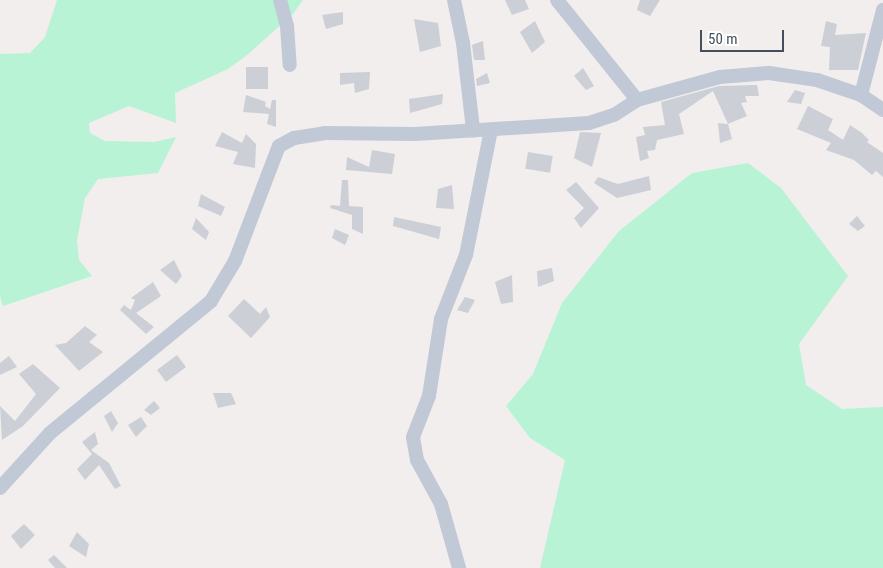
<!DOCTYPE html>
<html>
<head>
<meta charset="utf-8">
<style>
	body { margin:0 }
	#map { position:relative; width:883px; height:568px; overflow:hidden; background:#f1eeed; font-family:"Roboto Condensed",sans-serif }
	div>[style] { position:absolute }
	.green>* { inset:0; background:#b7f3d4 }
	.building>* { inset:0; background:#cccfd6; transform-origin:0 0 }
	.minor>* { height:14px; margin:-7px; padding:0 7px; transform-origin:7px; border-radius:7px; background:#c0c9d5 }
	span { translate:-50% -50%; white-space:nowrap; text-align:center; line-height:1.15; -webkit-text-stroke:4px #fff; paint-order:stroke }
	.scale { position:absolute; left:700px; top:30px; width:84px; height:22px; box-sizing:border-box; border:2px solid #444f5d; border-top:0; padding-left:6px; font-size:15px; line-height:18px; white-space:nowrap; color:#444f5d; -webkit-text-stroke:4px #fff; paint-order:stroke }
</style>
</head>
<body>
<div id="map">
	<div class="green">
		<i style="clip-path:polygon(57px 0,303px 0,293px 14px,247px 55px,228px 69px,175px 93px,176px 123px,129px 106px,89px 123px,90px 133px,105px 141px,154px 142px,176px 137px,158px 173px,98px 179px,85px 198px,77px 240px,79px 260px,92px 276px,3px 306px,0 296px,0 54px,30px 53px,45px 37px)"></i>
		<i style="clip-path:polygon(748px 163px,781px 188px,848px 276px,799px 344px,806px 385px,842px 409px,883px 407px,883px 568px,540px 568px,565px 460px,530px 438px,506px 406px,533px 374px,562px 303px,619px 231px,692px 173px)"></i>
	</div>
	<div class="building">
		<i style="clip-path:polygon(505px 0,525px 0,529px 9px,512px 15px)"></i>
		<i style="clip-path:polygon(640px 0,660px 0,650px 16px,637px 10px)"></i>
		<i style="clip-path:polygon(343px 12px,343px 24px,326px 29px,322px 15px)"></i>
		<i style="clip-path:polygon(414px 19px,438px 23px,441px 46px,420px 52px)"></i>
		<i style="clip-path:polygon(535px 21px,545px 42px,532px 53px,520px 32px)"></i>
		<i style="clip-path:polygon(826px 21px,837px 24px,835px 35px,866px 33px,858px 70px,829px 70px,830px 47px,821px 46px)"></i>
		<i style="clip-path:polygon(483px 41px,485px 60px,474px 60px,472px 45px)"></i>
		<i style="left:246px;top:67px;width:22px;height:22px"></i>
		<i style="clip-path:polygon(583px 68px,594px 86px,586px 90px,574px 76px)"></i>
		<i style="clip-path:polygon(370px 72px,369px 89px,355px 93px,354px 83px,340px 85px,340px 73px)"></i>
		<i style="clip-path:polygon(487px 73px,490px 83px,477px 86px,476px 79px)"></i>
		<i style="clip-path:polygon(757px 85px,759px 96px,745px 96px,747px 102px,741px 103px,747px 116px,728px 124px,713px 91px,679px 114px,684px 134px,657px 140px,655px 150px,647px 151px,649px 158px,640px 161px,636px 137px,645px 135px,643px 127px,665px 125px,661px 102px,719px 86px)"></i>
		<i style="clip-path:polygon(795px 90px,805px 93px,801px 104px,787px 102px)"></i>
		<i style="clip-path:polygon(443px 94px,442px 104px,410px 113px,409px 99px)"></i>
		<i style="clip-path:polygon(246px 95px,266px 102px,265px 106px,270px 109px,272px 100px,276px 100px,276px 127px,267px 124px,269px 114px,243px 112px)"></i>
		<i style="clip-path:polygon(808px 106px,833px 119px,828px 130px,843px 140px,850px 125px,862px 133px,869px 140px,867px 142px,883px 153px,883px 177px,876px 171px,872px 175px,854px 160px,826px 150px,831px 143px,797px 129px)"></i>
		<i style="clip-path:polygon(718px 123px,728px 124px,732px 139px,720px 143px)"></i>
		<i style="clip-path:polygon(222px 132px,242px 143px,246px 134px,256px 144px,255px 168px,233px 164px,238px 152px,215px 146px)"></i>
		<i style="clip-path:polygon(580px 132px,601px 133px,592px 167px,574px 158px)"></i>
		<i style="clip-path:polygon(372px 150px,395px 154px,392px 174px,346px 170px,347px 157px,369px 167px)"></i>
		<i style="left:528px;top:152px;width:25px;height:17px;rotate:9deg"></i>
		<i style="clip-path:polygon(649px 176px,651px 190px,617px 198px,594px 183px,598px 177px,618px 184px)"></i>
		<i style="clip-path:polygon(342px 180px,348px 180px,349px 206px,363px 207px,363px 234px,352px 229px,352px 215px,330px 208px,331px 205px,340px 206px)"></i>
		<i style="clip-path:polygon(576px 182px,599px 208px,581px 228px,574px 218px,584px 208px,566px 190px)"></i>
		<i style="clip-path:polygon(452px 185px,454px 209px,436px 208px,438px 189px)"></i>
		<i style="clip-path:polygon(201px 194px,225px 207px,221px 216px,198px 206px)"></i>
		<i style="clip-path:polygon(857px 216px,865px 226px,858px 231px,849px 224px)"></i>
		<i style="clip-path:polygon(394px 217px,441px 227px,439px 239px,393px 226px)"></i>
		<i style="clip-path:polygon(196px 218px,209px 232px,206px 240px,192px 229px)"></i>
		<i style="clip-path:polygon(335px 229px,349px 235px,345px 245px,332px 238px)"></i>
		<i style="clip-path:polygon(174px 260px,182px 276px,176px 284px,160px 270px)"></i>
		<i style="clip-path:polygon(552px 268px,554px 281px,538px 287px,537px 271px)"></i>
		<i style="clip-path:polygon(512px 275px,513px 302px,501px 304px,495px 282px)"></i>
		<i style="clip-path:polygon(153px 282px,161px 296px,136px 313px,154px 327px,146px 334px,120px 310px,124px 305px,131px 310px,135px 300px,131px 298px)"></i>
		<i style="clip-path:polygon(465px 297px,475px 300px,468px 313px,457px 310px)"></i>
		<i style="clip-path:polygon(244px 299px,260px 314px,266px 307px,270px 317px,251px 338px,228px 316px)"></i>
		<i style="clip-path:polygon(85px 326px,97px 335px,89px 342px,103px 352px,79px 371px,55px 345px,66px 343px)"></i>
		<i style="left:177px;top:355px;width:15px;height:25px;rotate:53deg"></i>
		<i style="clip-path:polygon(9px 356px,17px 367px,0 375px,0 363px)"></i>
		<i style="clip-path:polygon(33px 364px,60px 388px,23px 426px,2px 440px,0 406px,15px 421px,36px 394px,19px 374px)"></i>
		<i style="clip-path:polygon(213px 393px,231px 393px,236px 404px,218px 408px)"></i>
		<i style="clip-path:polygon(154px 401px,160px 408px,151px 415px,144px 410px)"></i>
		<i style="clip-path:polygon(111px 411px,118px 423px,112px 432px,104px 416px)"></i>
		<i style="clip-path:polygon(141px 417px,147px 426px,136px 437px,128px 425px)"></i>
		<i style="clip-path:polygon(95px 432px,98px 444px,91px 450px,109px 463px,121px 486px,115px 489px,99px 465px,85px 480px,77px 469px,92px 454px,82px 442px)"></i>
		<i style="clip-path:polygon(24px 524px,35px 535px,21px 549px,11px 536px)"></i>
		<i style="clip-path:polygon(77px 532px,89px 544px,86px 557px,69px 546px)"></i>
		<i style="clip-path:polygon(54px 555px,67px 568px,55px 568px,48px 560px)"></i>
	</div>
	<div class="minor">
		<i style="left:280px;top:0;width:27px;rotate:75deg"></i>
		<i style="left:287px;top:26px;width:39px;rotate:86deg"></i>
		<i style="left:454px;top:0;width:44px;rotate:78.2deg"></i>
		<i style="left:463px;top:43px;width:88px;rotate:83.4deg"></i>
		<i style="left:557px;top:0;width:128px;rotate:51.3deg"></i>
		<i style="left:861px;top:95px;width:88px;rotate:-75.5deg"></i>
		<i style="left:0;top:488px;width:74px;rotate:-47.7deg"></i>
		<i style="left:50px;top:433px;width:208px;rotate:-39.3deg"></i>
		<i style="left:211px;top:301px;width:47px;rotate:-59deg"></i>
		<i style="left:235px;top:261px;width:123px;rotate:-69.1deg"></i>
		<i style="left:279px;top:146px;width:17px;rotate:-28deg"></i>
		<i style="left:294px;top:138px;width:30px;rotate:-9deg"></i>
		<i style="left:324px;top:133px;width:91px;rotate:0.6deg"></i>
		<i style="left:415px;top:134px;width:174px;rotate:-3.6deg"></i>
		<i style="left:589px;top:123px;width:26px;rotate:-18deg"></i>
		<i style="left:614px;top:115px;width:27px;rotate:-33deg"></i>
		<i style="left:637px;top:100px;width:86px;rotate:-15.5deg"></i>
		<i style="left:720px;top:77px;width:49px;rotate:-4.7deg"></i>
		<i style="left:769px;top:73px;width:49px;rotate:8.3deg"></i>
		<i style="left:817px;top:80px;width:46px;rotate:18.8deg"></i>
		<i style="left:861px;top:95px;width:27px;rotate:34deg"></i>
		<i style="left:459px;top:568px;width:66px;rotate:-105.7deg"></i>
		<i style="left:441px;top:504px;width:50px;rotate:-118.6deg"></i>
		<i style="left:417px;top:460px;width:23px;rotate:-100deg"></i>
		<i style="left:413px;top:437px;width:44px;rotate:-68.7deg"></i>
		<i style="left:429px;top:396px;width:78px;rotate:-81.1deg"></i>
		<i style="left:441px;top:319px;width:69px;rotate:-68.7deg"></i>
		<i style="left:466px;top:255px;width:127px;rotate:-78.7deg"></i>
	</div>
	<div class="scale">50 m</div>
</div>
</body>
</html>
